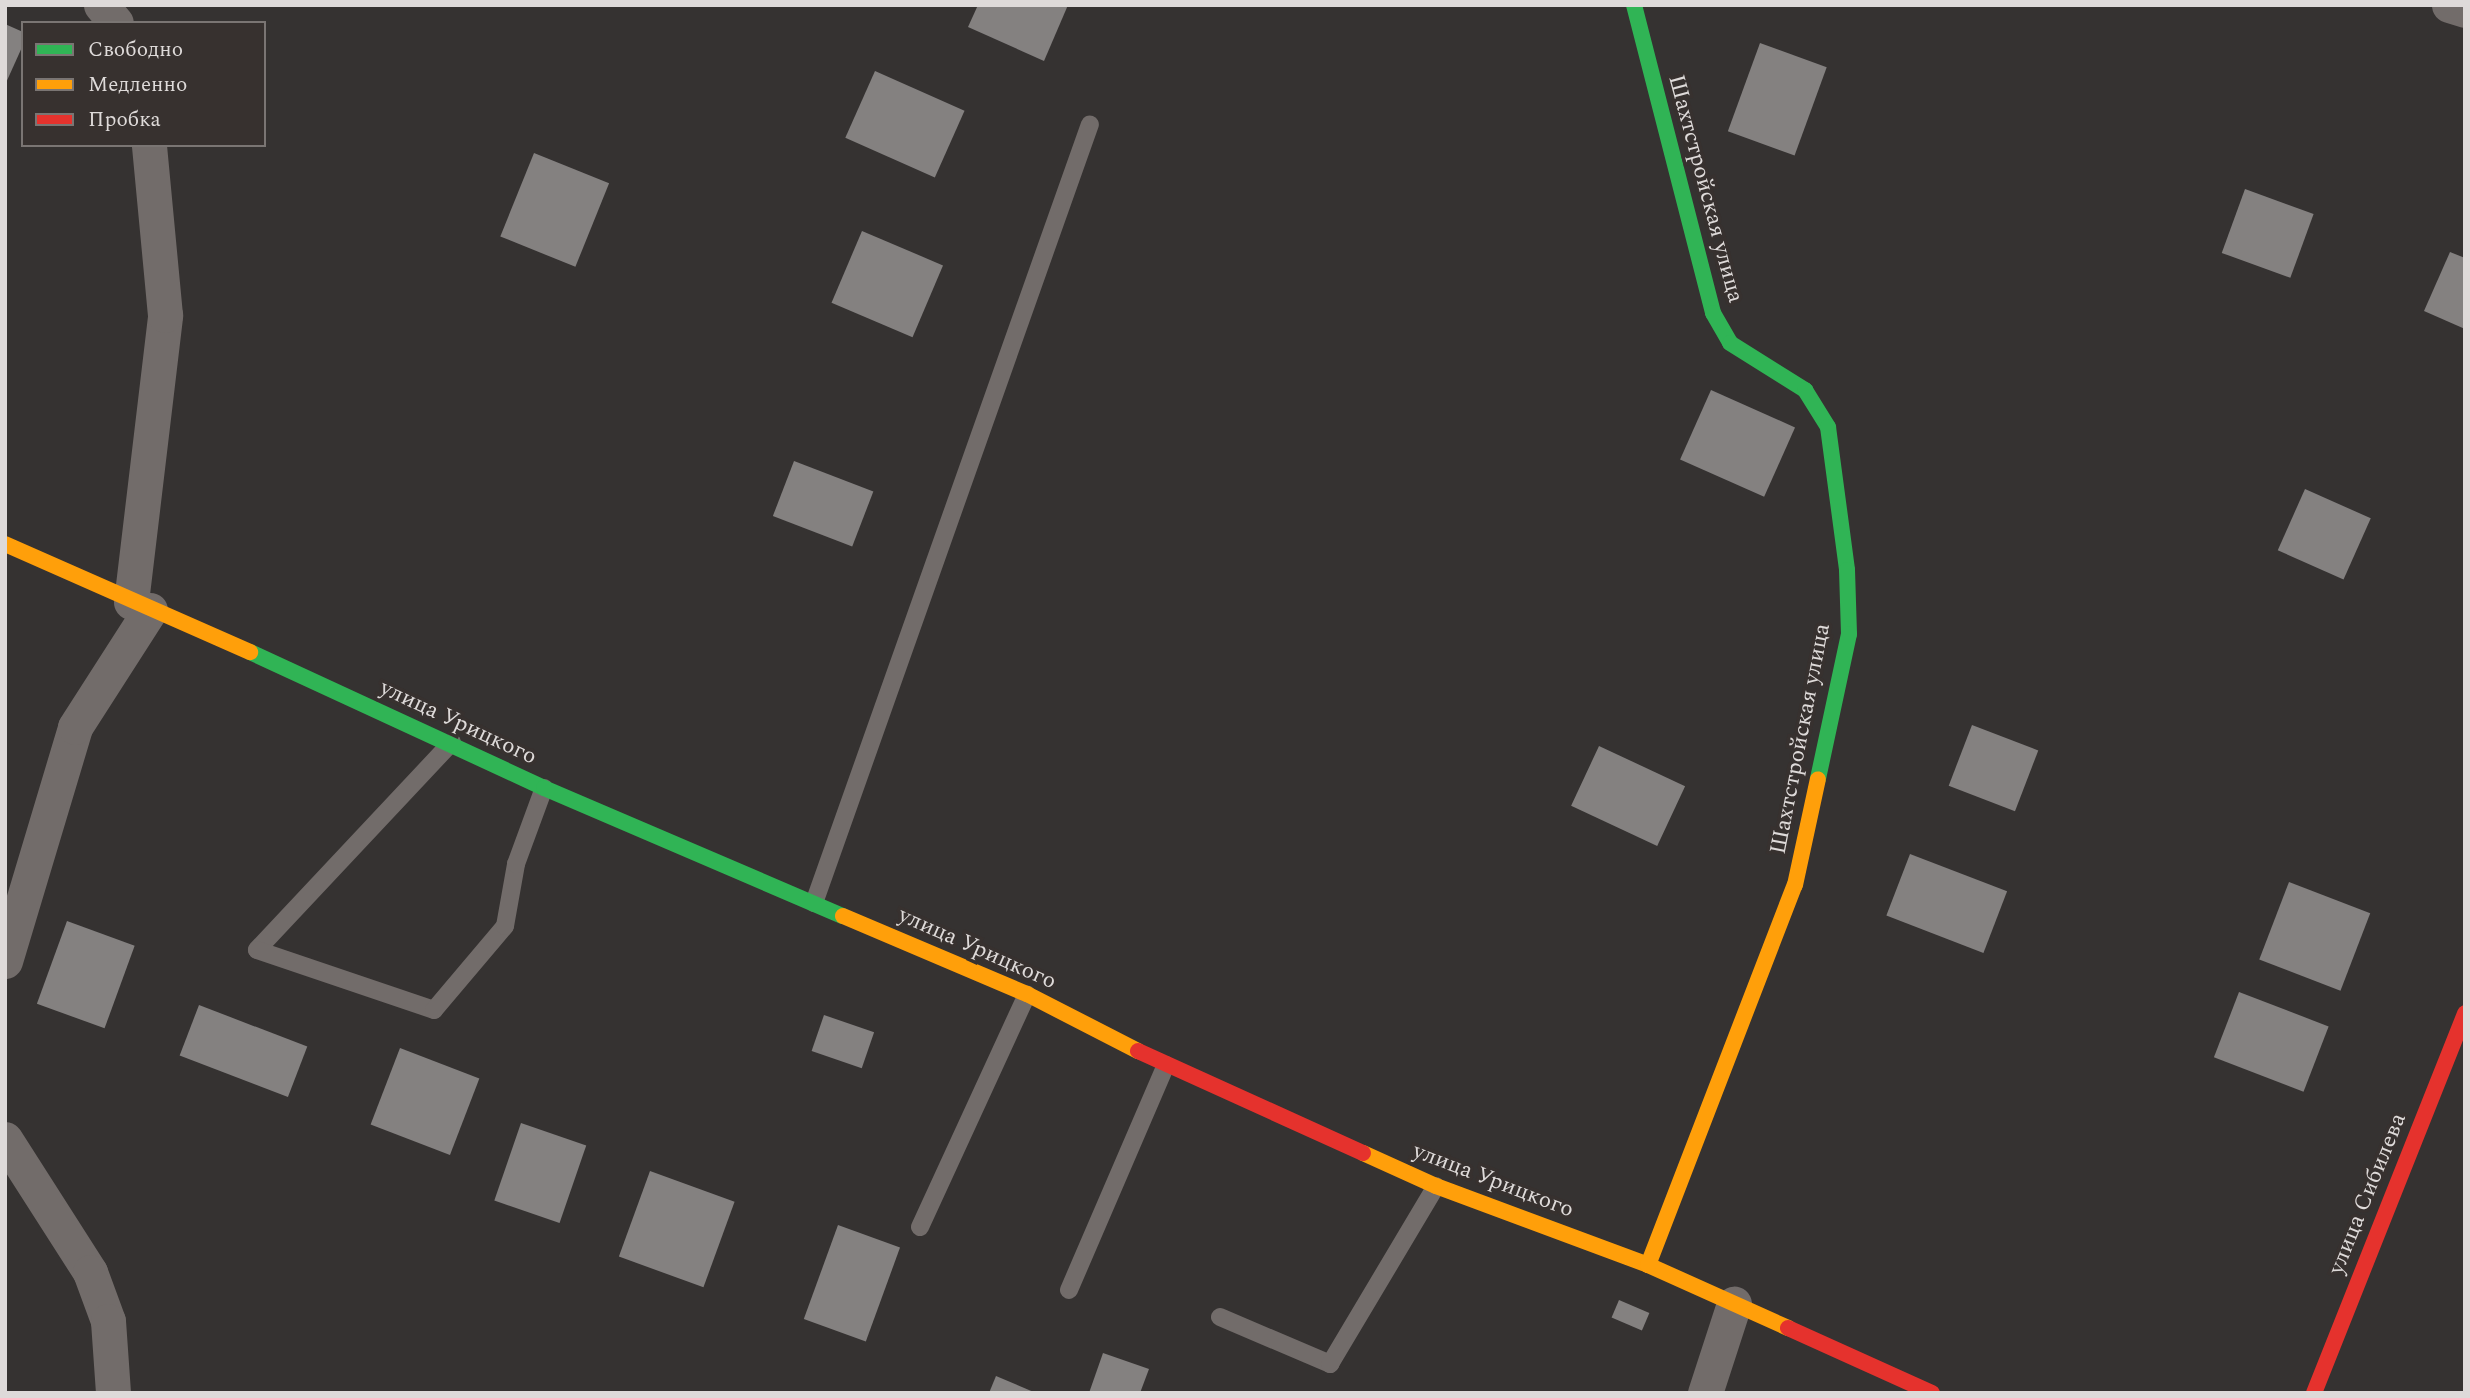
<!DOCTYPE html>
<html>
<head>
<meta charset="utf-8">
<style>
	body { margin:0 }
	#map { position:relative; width:2470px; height:1398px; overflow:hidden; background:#353231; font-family:Spectral,serif }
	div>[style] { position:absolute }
	.building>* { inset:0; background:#848180; transform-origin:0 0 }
	.lane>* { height:18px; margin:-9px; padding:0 9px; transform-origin:9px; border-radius:9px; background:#726c6a }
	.street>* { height:35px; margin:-17.5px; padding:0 17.5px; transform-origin:17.5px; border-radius:17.5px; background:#726c6a }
	.fast>* { height:16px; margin:-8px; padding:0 8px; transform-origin:8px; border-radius:8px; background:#30b455 }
	.slow>* { height:16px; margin:-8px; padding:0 8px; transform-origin:8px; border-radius:8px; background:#ff9f0a }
	.jam>* { height:16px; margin:-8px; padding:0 8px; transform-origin:8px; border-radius:8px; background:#e5322d }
	span { translate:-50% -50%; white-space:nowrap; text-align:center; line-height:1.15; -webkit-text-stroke:7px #37312f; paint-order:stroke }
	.street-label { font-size:23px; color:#dedad9 }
	.frame { position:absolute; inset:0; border:7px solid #dedad9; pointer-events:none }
	.legend { position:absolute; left:21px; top:21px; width:245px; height:126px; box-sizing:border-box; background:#37312f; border:2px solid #7a7573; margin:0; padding:9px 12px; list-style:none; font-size:21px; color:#dedad9 }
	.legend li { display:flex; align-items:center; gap:14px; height:35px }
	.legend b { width:35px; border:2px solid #7a7573 }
</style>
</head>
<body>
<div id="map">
	<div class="building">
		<i style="clip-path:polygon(978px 5px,1068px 5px,1044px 61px,968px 27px)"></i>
		<i style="clip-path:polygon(5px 24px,23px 32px,23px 45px,5px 85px)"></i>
		<i style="left:1760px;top:43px;width:71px;height:94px;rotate:20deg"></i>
		<i style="left:875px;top:71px;width:98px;height:73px;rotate:24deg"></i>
		<i style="left:534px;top:153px;width:81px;height:90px;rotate:22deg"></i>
		<i style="left:2245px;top:189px;width:73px;height:68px;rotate:20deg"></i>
		<i style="left:862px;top:231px;width:88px;height:78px;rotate:23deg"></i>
		<i style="clip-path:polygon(2450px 252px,2465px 258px,2465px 329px,2424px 311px)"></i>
		<i style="left:1711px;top:390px;width:92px;height:76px;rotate:24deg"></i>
		<i style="left:794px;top:461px;width:85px;height:59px;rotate:21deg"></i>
		<i style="left:2305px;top:489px;width:72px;height:67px;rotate:24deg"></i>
		<i style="left:1972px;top:725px;width:71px;height:65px;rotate:21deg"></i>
		<i style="left:1599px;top:746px;width:95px;height:66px;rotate:25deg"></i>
		<i style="left:1910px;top:854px;width:104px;height:66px;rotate:21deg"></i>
		<i style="left:2289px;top:882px;width:87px;height:83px;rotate:21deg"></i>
		<i style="left:67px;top:921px;width:72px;height:88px;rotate:20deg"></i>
		<i style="left:2239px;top:992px;width:96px;height:70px;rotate:21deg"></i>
		<i style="left:199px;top:1005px;width:116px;height:54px;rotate:21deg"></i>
		<i style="left:824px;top:1015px;width:53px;height:38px;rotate:19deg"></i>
		<i style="left:400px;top:1048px;width:85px;height:82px;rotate:21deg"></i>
		<i style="left:521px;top:1123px;width:69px;height:82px;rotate:19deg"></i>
		<i style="left:650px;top:1171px;width:90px;height:91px;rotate:20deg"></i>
		<i style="left:838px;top:1225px;width:66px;height:100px;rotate:20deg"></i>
		<i style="left:1619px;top:1300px;width:33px;height:19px;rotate:23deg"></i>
		<i style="clip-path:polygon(1103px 1353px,1149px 1369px,1140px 1393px,1089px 1393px)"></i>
		<i style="clip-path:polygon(996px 1376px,1036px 1393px,989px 1393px)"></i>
	</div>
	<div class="lane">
		<i style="left:452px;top:742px;width:285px;rotate:133.2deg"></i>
		<i style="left:257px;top:950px;width:187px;rotate:18.7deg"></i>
		<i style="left:434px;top:1010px;width:110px;rotate:-49.8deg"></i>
		<i style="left:505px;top:926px;width:63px;rotate:-79.9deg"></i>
		<i style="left:516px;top:864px;width:81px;rotate:-69.8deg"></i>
		<i style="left:814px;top:903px;width:826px;rotate:-70.49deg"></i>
		<i style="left:920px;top:1227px;width:256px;rotate:-65.3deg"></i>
		<i style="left:1069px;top:1290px;width:245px;rotate:-66.7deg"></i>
		<i style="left:1220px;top:1317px;width:120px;rotate:23.1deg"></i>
		<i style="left:1330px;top:1364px;width:207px;rotate:-59.2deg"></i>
	</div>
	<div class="street">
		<i style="left:101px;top:5px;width:23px;rotate:50deg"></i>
		<i style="left:2449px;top:5px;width:17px;rotate:17deg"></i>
		<i style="left:131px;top:602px;width:289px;rotate:-83.2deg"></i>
		<i style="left:165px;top:315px;width:171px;rotate:-95.4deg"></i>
		<i style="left:5px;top:961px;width:244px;rotate:-73.3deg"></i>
		<i style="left:75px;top:727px;width:139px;rotate:-57.3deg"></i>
		<i style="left:5px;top:1139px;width:158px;rotate:57.4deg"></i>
		<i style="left:90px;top:1272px;width:52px;rotate:69.8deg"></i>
		<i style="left:108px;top:1321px;width:72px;rotate:86deg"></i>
		<i style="left:1705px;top:1393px;width:94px;rotate:-72deg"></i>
	</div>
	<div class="fast">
		<i style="left:1634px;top:5px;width:318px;rotate:75.6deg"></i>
		<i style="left:1713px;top:313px;width:34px;rotate:60deg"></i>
		<i style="left:1730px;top:343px;width:89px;rotate:32.1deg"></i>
		<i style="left:1805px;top:390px;width:44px;rotate:58.1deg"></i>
		<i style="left:1828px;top:427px;width:144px;rotate:82.4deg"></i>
		<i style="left:1847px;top:570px;width:64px;rotate:88.2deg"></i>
		<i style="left:1849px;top:634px;width:148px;rotate:102.1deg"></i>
		<i style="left:250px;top:652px;width:324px;rotate:24.8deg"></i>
		<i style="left:544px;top:788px;width:325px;rotate:23.2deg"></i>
	</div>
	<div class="slow">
		<i style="left:5px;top:544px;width:268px;rotate:23.8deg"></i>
		<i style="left:843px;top:916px;width:200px;rotate:23deg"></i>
		<i style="left:1027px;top:994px;width:125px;rotate:27.2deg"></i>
		<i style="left:1363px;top:1153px;width:80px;rotate:24.3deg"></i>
		<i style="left:1436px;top:1186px;width:226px;rotate:20.4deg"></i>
		<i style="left:1648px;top:1265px;width:154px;rotate:24.2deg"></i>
		<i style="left:1648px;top:1265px;width:407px;rotate:-68.9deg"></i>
		<i style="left:1795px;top:885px;width:108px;rotate:-77.8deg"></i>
	</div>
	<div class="jam">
		<i style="left:1138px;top:1051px;width:247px;rotate:24.4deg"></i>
		<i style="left:1788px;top:1328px;width:158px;rotate:24.3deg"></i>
		<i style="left:2314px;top:1393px;width:409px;rotate:-68.3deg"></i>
	</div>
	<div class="street-label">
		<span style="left:1705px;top:189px;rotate:75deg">Шахтстройская улица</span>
		<span style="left:458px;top:723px;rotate:25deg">улица Урицкого</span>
		<span style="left:1801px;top:739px;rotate:-79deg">Шахтстройская улица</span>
		<span style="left:977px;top:949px;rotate:24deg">улица Урицкого</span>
		<span style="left:1493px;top:1181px;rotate:21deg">улица Урицкого</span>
		<span style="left:2368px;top:1194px;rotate:-68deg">улица Сибилева</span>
	</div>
	<div class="frame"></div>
	<ul class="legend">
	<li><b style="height:9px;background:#30b455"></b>Свободно</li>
	<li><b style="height:9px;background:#ff9f0a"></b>Медленно</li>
	<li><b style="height:9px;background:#e5322d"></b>Пробка</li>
	</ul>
</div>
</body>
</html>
